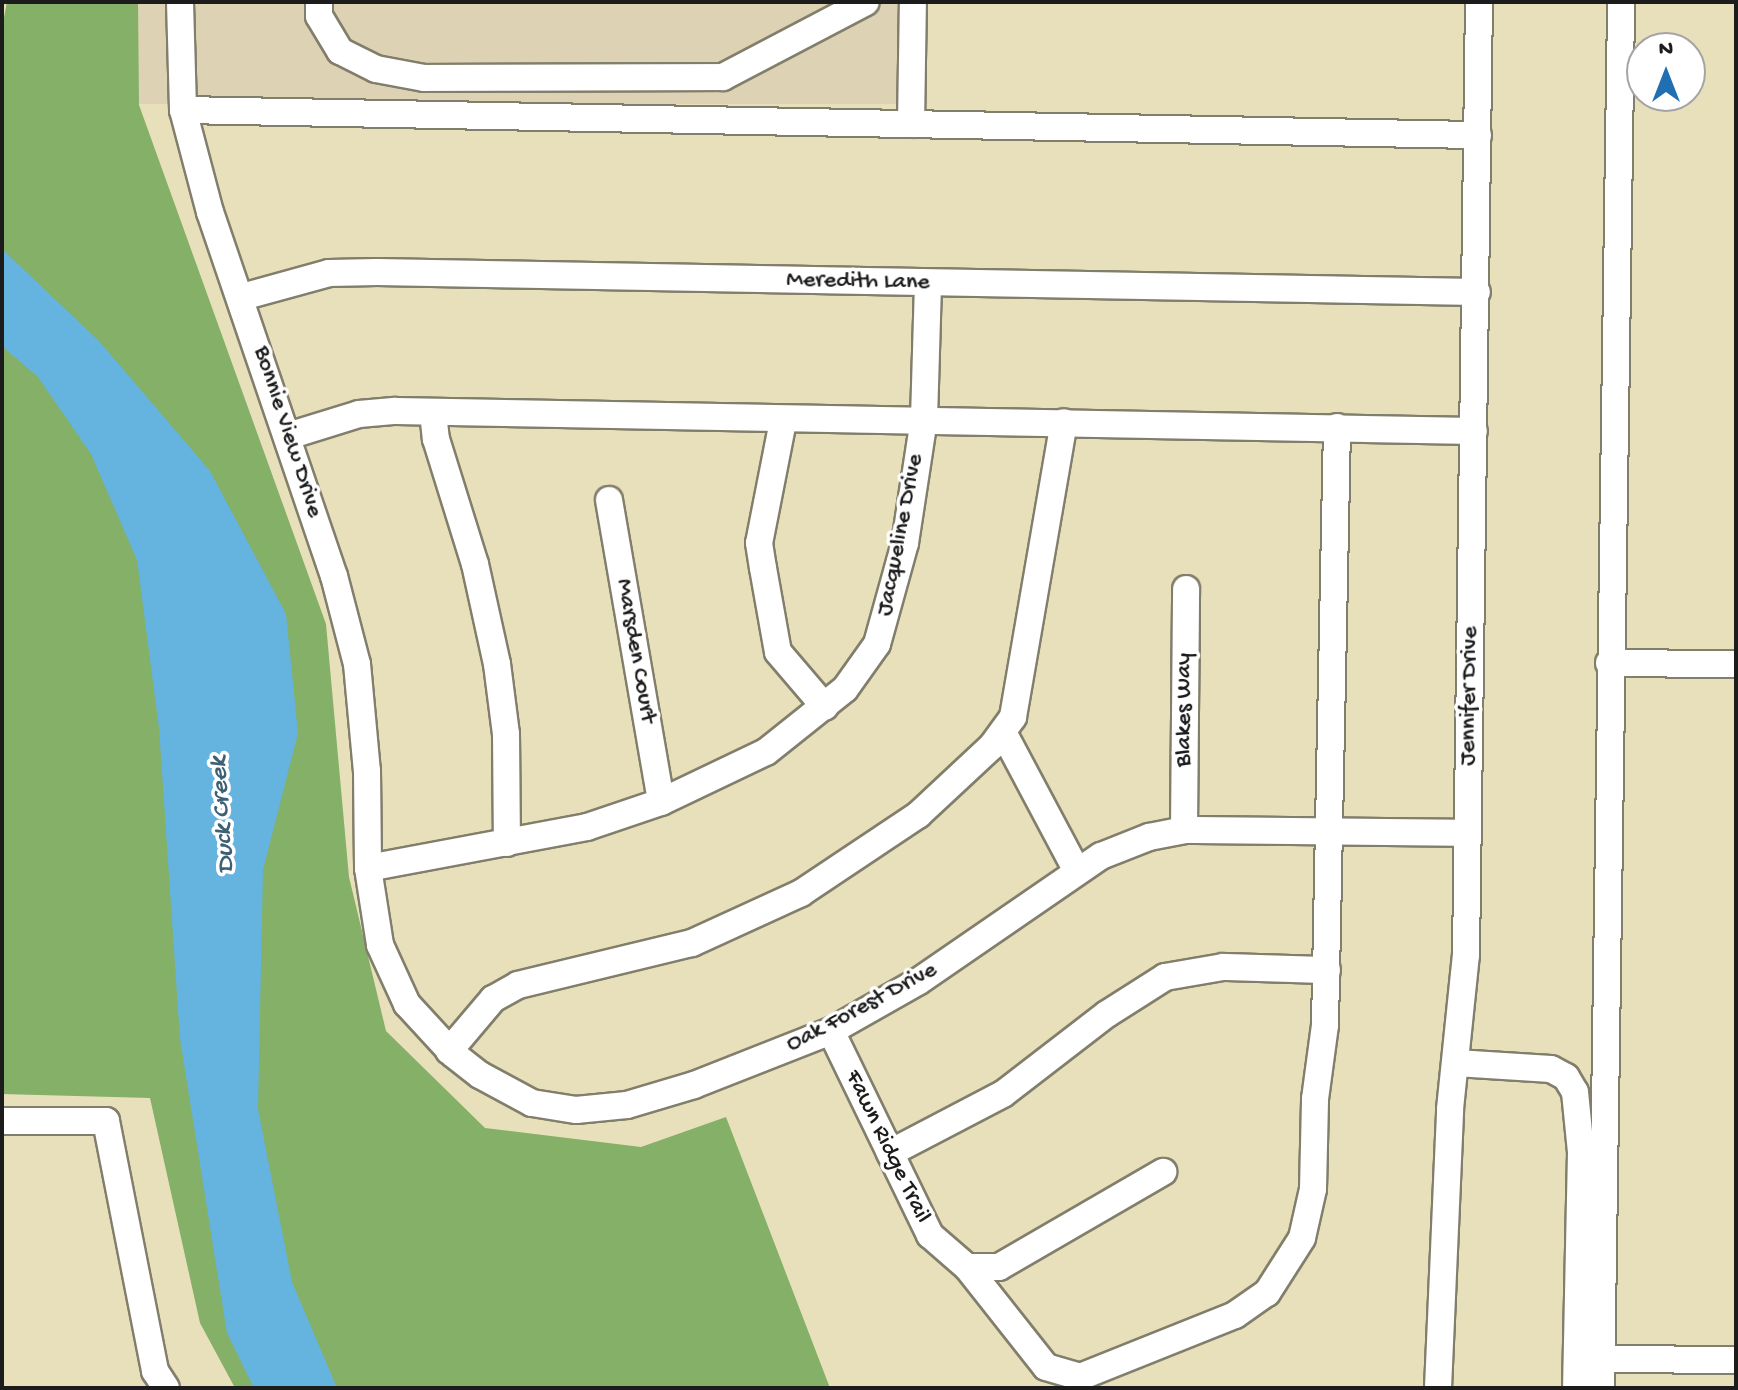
<!DOCTYPE html>
<html>
<head>
<meta charset="utf-8">
<style>
	body { margin:0 }
	#map { position:relative; width:1738px; height:1390px; overflow:hidden; background:#e8e0bb; font-family:"Gochi Hand",sans-serif }
	div>[style] { position:absolute }
	.built>* { inset:0; background:#ded2b4; transform-origin:0 0 }
	.forest>* { inset:0; background:#84b068 }
	.water>* { inset:0; background:#65b3df }
	.roads { filter:drop-shadow(2px 0 #827e6c) drop-shadow(-2px 0 #827e6c) drop-shadow(0 2px #827e6c) drop-shadow(0 -2px #827e6c) }
	.minor>* { height:26px; margin:-13px; padding:0 13px; transform-origin:13px; border-radius:13px; background:#fff }
	span { translate:-50% -50%; white-space:nowrap; text-align:center; line-height:1.15; -webkit-text-stroke:7px #fff; paint-order:stroke }
	.street-label { font-size:24px; color:#1c1c1c }
	.water-label { font-size:26px; color:#3d6074; font-style:italic }
	.frame { position:absolute; inset:0; border:4px solid #1c1c1c; pointer-events:none }
	.north { position:absolute; left:1626px; top:32px; width:80px; height:80px; box-sizing:border-box; background:#fff; border:2px solid #a4a4a4; border-radius:50%; rotate:0deg; font-size:22px; font-weight:700; line-height:32px; text-align:center; color:#1c1c1c }
	.north::after { content:''; display:block; margin:auto; width:28px; height:36px; background:#1f6fb2; clip-path:polygon(50% 0,100% 100%,50% 72%,0 100%) }
</style>
</head>
<body>
<div id="map">
	<div class="built">
		<i style="left:138px;top:2px;width:761px;height:102px"></i>
	</div>
	<div class="forest">
		<i style="clip-path:polygon(7px 2px,138px 2px,139px 105px,326px 624px,349px 877px,386px 1031px,485px 1128px,641px 1147px,726px 1117px,830px 1388px,235px 1388px,200px 1323px,150px 1098px,2px 1094px,2px 28px)"></i>
	</div>
	<div class="water">
		<i style="clip-path:polygon(2px 249px,99px 341px,210px 471px,286px 614px,298px 733px,263px 870px,258px 1109px,292px 1282px,337px 1388px,254px 1388px,227px 1333px,180px 1039px,159px 728px,137px 560px,91px 454px,38px 377px,2px 346px)"></i>
	</div>
	<div class="roads">
		<div class="minor">
			<i style="left:180px;top:2px;width:108px;rotate:88.4deg"></i>
			<i style="left:183px;top:110px;width:106px;rotate:75.2deg"></i>
			<i style="left:210px;top:212px;width:385px;rotate:71.2deg"></i>
			<i style="left:334px;top:576px;width:91px;rotate:75.4deg"></i>
			<i style="left:357px;top:664px;width:107px;rotate:84.7deg"></i>
			<i style="left:367px;top:771px;width:97px;rotate:89.4deg"></i>
			<i style="left:368px;top:868px;width:78px;rotate:81.1deg"></i>
			<i style="left:380px;top:945px;width:65px;rotate:65.4deg"></i>
			<i style="left:407px;top:1004px;width:68px;rotate:47.4deg"></i>
			<i style="left:453px;top:1054px;width:34px;rotate:38deg"></i>
			<i style="left:480px;top:1075px;width:59px;rotate:28.3deg"></i>
			<i style="left:532px;top:1103px;width:45px;rotate:9deg"></i>
			<i style="left:576px;top:1110px;width:51px;rotate:-5.6deg"></i>
			<i style="left:627px;top:1105px;width:70px;rotate:-16.6deg"></i>
			<i style="left:694px;top:1085px;width:147px;rotate:-21.5deg"></i>
			<i style="left:831px;top:1031px;width:101px;rotate:-29.6deg"></i>
			<i style="left:919px;top:981px;width:221px;rotate:-34.5deg"></i>
			<i style="left:1101px;top:856px;width:52px;rotate:-21.6deg"></i>
			<i style="left:1149px;top:837px;width:36px;rotate:-11deg"></i>
			<i style="left:1184px;top:830px;width:284px;rotate:0.6deg"></i>
			<i style="left:319px;top:2px;width:14px;rotate:90deg"></i>
			<i style="left:319px;top:16px;width:41px;rotate:59deg"></i>
			<i style="left:340px;top:51px;width:40px;rotate:26.6deg"></i>
			<i style="left:376px;top:69px;width:49px;rotate:10.6deg"></i>
			<i style="left:424px;top:78px;width:299px;rotate:-0.2deg"></i>
			<i style="left:723px;top:77px;width:161px;rotate:-27.7deg"></i>
			<i style="left:183px;top:110px;width:1295px;rotate:1.11deg"></i>
			<i style="left:911px;top:124px;width:122px;rotate:-89.1deg"></i>
			<i style="left:242px;top:297px;width:90px;rotate:-15.4deg"></i>
			<i style="left:329px;top:273px;width:48px;rotate:-1.2deg"></i>
			<i style="left:377px;top:272px;width:1100px;rotate:1.04deg"></i>
			<i style="left:433px;top:412px;width:27px;rotate:84deg"></i>
			<i style="left:436px;top:439px;width:131px;rotate:72.7deg"></i>
			<i style="left:475px;top:564px;width:102px;rotate:77.6deg"></i>
			<i style="left:497px;top:664px;width:71px;rotate:82.7deg"></i>
			<i style="left:506px;top:734px;width:109px;rotate:89.5deg"></i>
			<i style="left:783px;top:421px;width:124px;rotate:101.1deg"></i>
			<i style="left:759px;top:543px;width:25px;rotate:81deg"></i>
			<i style="left:763px;top:568px;width:85px;rotate:79.9deg"></i>
			<i style="left:778px;top:652px;width:72px;rotate:49.5deg"></i>
			<i style="left:288px;top:436px;width:74px;rotate:-17.2deg"></i>
			<i style="left:359px;top:414px;width:37px;rotate:-5deg"></i>
			<i style="left:396px;top:411px;width:1078px;rotate:1.06deg"></i>
			<i style="left:609px;top:500px;width:306px;rotate:80.2deg"></i>
			<i style="left:1609px;top:663px;width:127px;rotate:0.5deg"></i>
			<i style="left:1003px;top:732px;width:157px;rotate:62deg"></i>
			<i style="left:1184px;top:830px;width:241px;rotate:-89.5deg"></i>
			<i style="left:368px;top:868px;width:223px;rotate:-10.6deg"></i>
			<i style="left:587px;top:827px;width:78px;rotate:-18.7deg"></i>
			<i style="left:661px;top:802px;width:116px;rotate:-25.5deg"></i>
			<i style="left:766px;top:752px;width:101px;rotate:-38.6deg"></i>
			<i style="left:845px;top:689px;width:55px;rotate:-54.6deg"></i>
			<i style="left:877px;top:644px;width:105px;rotate:-74.5deg"></i>
			<i style="left:905px;top:543px;width:125px;rotate:-81.3deg"></i>
			<i style="left:924px;top:419px;width:135px;rotate:-88.3deg"></i>
			<i style="left:831px;top:1031px;width:227px;rotate:64.1deg"></i>
			<i style="left:930px;top:1235px;width:49px;rotate:40.9deg"></i>
			<i style="left:967px;top:1267px;width:32px"></i>
			<i style="left:999px;top:1267px;width:190px;rotate:-30.1deg"></i>
			<i style="left:449px;top:1051px;width:68px;rotate:-49.8deg"></i>
			<i style="left:493px;top:999px;width:29px;rotate:-29deg"></i>
			<i style="left:518px;top:985px;width:179px;rotate:-13.6deg"></i>
			<i style="left:692px;top:943px;width:120px;rotate:-24.6deg"></i>
			<i style="left:801px;top:893px;width:141px;rotate:-33.7deg"></i>
			<i style="left:918px;top:815px;width:101px;rotate:-43deg"></i>
			<i style="left:992px;top:746px;width:36px;rotate:-54deg"></i>
			<i style="left:1013px;top:717px;width:299px;rotate:-80.2deg"></i>
			<i style="left:1456px;top:1063px;width:95px;rotate:3.6deg"></i>
			<i style="left:1551px;top:1069px;width:17px;rotate:28deg"></i>
			<i style="left:1566px;top:1077px;width:17px;rotate:59deg"></i>
			<i style="left:1575px;top:1092px;width:60px;rotate:84.3deg"></i>
			<i style="left:1581px;top:1152px;width:236px;rotate:91.2deg"></i>
			<i style="left:2px;top:1121px;width:104px"></i>
			<i style="left:106px;top:1121px;width:255px;rotate:78.9deg"></i>
			<i style="left:155px;top:1371px;width:20px;rotate:57deg"></i>
			<i style="left:890px;top:1153px;width:127px;rotate:-27.6deg"></i>
			<i style="left:1003px;top:1094px;width:131px;rotate:-37.6deg"></i>
			<i style="left:1107px;top:1014px;width:69px;rotate:-32.5deg"></i>
			<i style="left:1165px;top:977px;width:59px;rotate:-9.8deg"></i>
			<i style="left:1223px;top:967px;width:104px;rotate:1.7deg"></i>
			<i style="left:967px;top:1267px;width:127px;rotate:51.7deg"></i>
			<i style="left:1046px;top:1367px;width:35px;rotate:16deg"></i>
			<i style="left:1080px;top:1377px;width:167px;rotate:-21.8deg"></i>
			<i style="left:1235px;top:1315px;width:39px;rotate:-35deg"></i>
			<i style="left:1267px;top:1293px;width:65px;rotate:-57.5deg"></i>
			<i style="left:1302px;top:1238px;width:50px;rotate:-77.3deg"></i>
			<i style="left:1313px;top:1189px;width:90px;rotate:-88.7deg"></i>
			<i style="left:1315px;top:1099px;width:75px;rotate:-82.3deg"></i>
			<i style="left:1325px;top:1025px;width:598px;rotate:-88.85deg"></i>
			<i style="left:1602px;top:1359px;width:134px;rotate:0.4deg"></i>
			<i style="left:1438px;top:1388px;width:279px;rotate:-87.5deg"></i>
			<i style="left:1450px;top:1109px;width:155px;rotate:-84.1deg"></i>
			<i style="left:1466px;top:955px;width:953px;rotate:-89.22deg"></i>
			<i style="left:1601px;top:1388px;width:1386px;rotate:-89.17deg"></i>
		</div>
	</div>
	<div class="street-label">
		<span style="left:858px;top:282px;rotate:1deg">Meredith Lane</span>
		<span style="left:287px;top:432px;rotate:72deg">Bonnie View Drive</span>
		<span style="left:901px;top:535px;rotate:-79deg">Jacqueline Drive</span>
		<span style="left:635px;top:651px;rotate:80deg">Marsden Court</span>
		<span style="left:1470px;top:696px;rotate:-89deg">Jennifer Drive</span>
		<span style="left:1185px;top:710px;rotate:-90deg">Blakes Way</span>
		<span style="left:862px;top:1008px;rotate:-28deg">Oak Forest Drive</span>
		<span style="left:887px;top:1147px;rotate:64deg">Fawn Ridge Trail</span>
	</div>
	<div class="water-label">
		<span style="left:224px;top:815px;rotate:-94deg">Duck Creek</span>
	</div>
	<div class="frame"></div>
	<div class="north">N</div>
</div>
</body>
</html>
